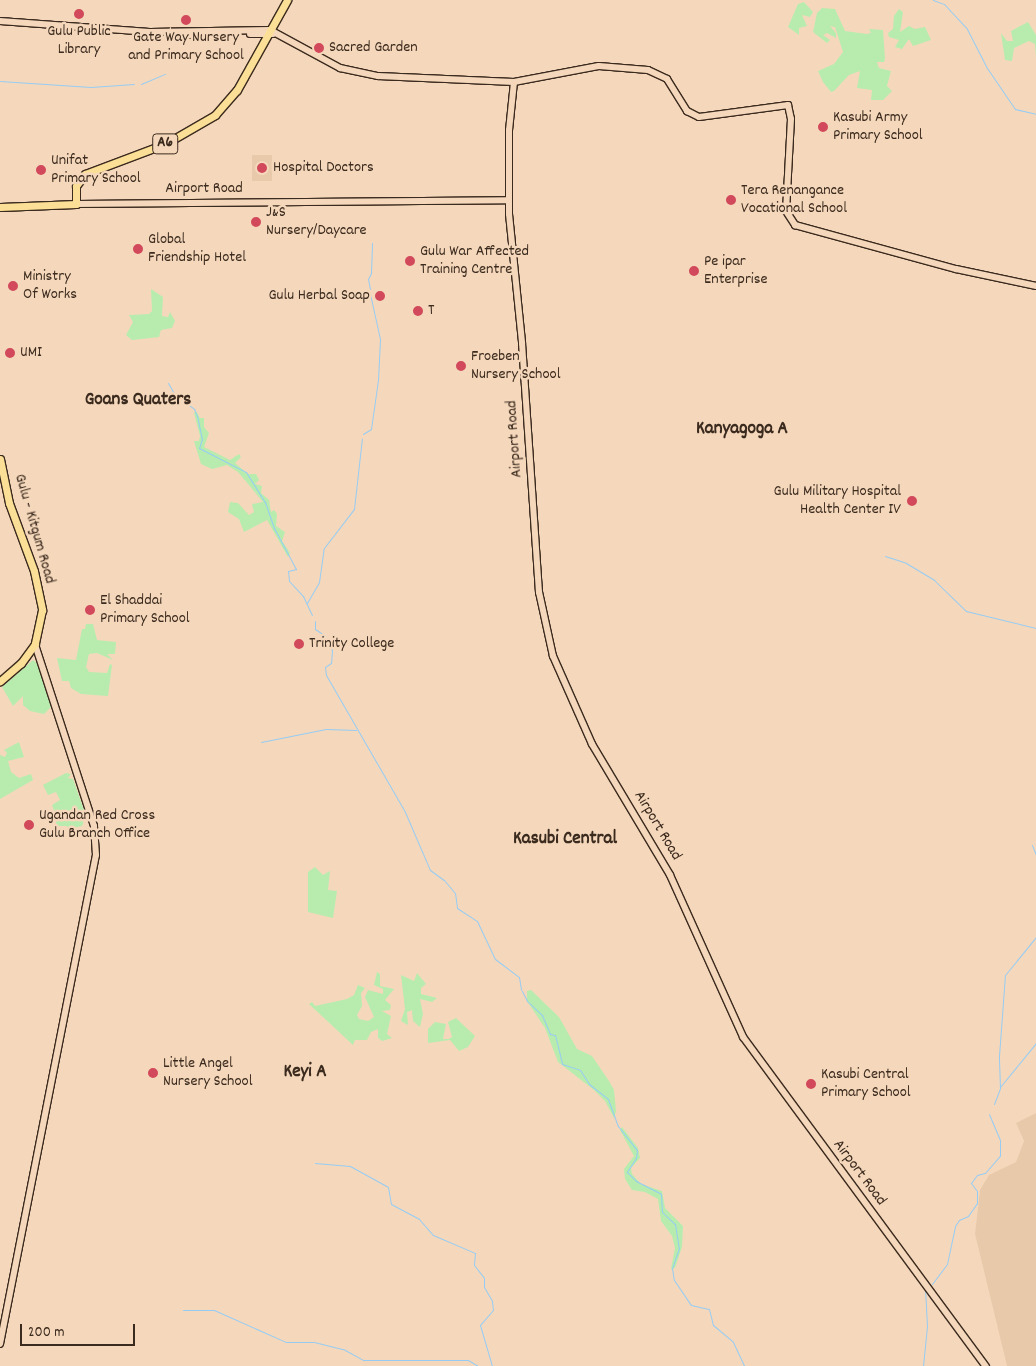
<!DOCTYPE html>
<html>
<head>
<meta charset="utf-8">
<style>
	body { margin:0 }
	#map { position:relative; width:1036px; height:1366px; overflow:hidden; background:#f5d8bb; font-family:Dekko,sans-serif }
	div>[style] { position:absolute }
	.built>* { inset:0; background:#e8caab; transform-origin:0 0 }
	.green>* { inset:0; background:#b7ecae }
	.stream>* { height:1px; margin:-0.5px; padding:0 0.5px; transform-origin:0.5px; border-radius:0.5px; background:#96ccf4 }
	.roads { filter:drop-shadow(1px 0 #3b2a1e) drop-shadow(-1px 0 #3b2a1e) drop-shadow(0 1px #3b2a1e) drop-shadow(0 -1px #3b2a1e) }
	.secondary>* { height:6px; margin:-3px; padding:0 3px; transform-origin:3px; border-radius:3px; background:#f5d8bb }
	.primary>* { height:7px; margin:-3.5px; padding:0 3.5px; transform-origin:3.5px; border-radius:3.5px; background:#fbdf96 }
	.dots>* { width:14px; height:14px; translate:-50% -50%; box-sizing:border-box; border:2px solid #f5d8bb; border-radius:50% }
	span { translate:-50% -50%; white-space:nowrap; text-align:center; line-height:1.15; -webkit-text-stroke:5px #f5d8bb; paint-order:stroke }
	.shield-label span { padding:1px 4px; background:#f5d8bb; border:1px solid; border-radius:4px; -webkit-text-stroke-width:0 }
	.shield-label { font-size:15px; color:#3b2a1e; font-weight:700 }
	.poi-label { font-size:16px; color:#3b2a1e }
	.left { translate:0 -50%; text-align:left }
	.right { translate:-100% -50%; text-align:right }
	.street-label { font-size:16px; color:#3b2a1e }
	.quarter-label { font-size:19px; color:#3b2a1e; font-weight:700 }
	.scale { position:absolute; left:20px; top:1324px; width:115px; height:22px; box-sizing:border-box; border:2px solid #3b2a1e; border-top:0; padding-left:6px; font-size:15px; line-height:18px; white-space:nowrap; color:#3b2a1e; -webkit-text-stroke:4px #f5d8bb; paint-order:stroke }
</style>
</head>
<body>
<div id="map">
	<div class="built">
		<i style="left:252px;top:155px;width:20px;height:26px"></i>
		<i style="clip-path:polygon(1036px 1113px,1036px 1366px,1007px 1366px,975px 1234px,980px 1190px,989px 1175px,1016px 1162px,1024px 1141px,1016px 1123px)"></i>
	</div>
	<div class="green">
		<i style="clip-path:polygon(804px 2px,813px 12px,810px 17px,802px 15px,807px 26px,799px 28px,799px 35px,788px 27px,798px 4px)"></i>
		<i style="clip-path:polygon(822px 8px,835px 9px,845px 31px,867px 34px,871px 33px,869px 29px,883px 30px,885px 59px,884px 62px,877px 62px,879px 68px,891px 71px,887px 86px,892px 91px,883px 100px,871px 100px,872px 90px,857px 88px,860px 71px,849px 75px,834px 91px,831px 92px,823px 82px,818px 71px,834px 64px,843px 52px,835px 27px,830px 26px,836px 33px,836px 38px,827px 33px,823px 35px,830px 40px,827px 43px,813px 32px,817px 13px)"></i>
		<i style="clip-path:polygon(899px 9px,903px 12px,900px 32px,909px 26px,915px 29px,925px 27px,931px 40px,913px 46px,909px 39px,902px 49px,895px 47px,899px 40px,889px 37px,888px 33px,893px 29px,894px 16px)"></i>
		<i style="clip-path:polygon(1028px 22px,1036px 35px,1036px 57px,1035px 44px,1029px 41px,1014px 48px,1012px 61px,1005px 60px,1001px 33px,1007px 41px,1013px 41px,1011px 31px)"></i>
		<i style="clip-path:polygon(151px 289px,163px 297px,162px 316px,168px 317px,170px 312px,175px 321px,172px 328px,161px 330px,159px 337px,132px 340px,126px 335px,133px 322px,129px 315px,149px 314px,152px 311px)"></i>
		<i style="clip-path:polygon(196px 411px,200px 418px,204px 418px,204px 427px,209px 433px,204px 447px,230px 460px,239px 454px,241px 457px,235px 463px,248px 474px,256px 474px,259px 480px,255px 484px,262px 486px,261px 493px,269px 500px,271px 512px,274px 510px,277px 514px,276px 526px,285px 532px,282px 541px,290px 553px,288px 557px,267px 520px,244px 532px,239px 519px,228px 512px,230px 502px,238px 503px,249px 515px,254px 512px,252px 504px,263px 502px,238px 472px,227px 465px,212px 469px,201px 464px,194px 441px,199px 441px,200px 436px,194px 413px)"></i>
		<i style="clip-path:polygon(86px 624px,93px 624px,97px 640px,116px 642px,115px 654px,107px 654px,113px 660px,97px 653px,89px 654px,86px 667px,89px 672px,107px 673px,110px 664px,112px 665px,108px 696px,81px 694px,71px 688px,69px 681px,62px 681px,57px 658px,76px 660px,82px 629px,85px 629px)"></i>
		<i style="clip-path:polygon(33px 660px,37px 663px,51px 707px,44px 714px,30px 711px,23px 705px,23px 696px,13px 706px,2px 687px)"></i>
		<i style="clip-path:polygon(19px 742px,24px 757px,8px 761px,11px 772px,19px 778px,31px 774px,33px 780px,0 799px,0 755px,5px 757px,7px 753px,4px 750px)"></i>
		<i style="clip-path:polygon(66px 773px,71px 774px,68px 778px,73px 779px,86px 816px,82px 826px,68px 829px,67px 826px,56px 826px,56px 821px,62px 819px,56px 816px,52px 805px,60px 800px,56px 792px,48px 795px,43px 785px)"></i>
		<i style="clip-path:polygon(315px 867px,323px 875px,330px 871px,328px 890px,337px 891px,333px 918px,308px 912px,308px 872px)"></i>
		<i style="clip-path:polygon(377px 972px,380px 974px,380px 986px,394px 989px,385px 1000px,391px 1005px,390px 1010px,382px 1011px,391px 1016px,387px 1034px,392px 1038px,382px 1041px,378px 1038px,378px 1029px,371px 1032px,367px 1040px,355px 1040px,353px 1045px,309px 1004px,312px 1002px,315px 1006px,347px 999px,354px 995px,358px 985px,365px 988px,361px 993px,362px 1006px,357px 1015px,359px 1019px,368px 1021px,374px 1017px,365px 997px,368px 990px,383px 994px,383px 989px,374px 985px)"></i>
		<i style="clip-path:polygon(417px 973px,426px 984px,421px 988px,421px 994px,437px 998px,432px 1002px,420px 999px,423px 1014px,420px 1027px,413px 1021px,412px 1010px,407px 1012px,408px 1025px,401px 1021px,405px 1009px,401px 975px,414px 981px)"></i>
		<i style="clip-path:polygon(531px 990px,559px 1017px,577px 1049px,592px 1056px,609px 1081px,614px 1090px,616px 1111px,614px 1118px,605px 1101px,594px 1090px,558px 1062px,545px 1028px,527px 1001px,527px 991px)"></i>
		<i style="clip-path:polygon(456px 1018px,475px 1036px,468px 1047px,459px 1051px,450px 1040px,428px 1043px,428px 1029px,435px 1022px,446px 1024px,443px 1039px,449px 1039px,452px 1037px,448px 1022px)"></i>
		<i style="clip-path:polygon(622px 1127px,638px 1148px,640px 1158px,631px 1168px,632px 1174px,641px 1184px,662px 1191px,665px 1208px,683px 1226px,682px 1247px,675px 1268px,671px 1269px,675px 1248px,672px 1236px,661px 1221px,658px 1199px,645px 1192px,632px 1190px,625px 1179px,624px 1169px,634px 1156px,620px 1130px)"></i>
	</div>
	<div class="stream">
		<i style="left:933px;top:0;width:12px;rotate:20deg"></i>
		<i style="left:944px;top:4px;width:34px;rotate:47deg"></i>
		<i style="left:967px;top:29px;width:44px;rotate:62.9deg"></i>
		<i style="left:987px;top:68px;width:50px;rotate:55.7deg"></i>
		<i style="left:1015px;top:109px;width:22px;rotate:13deg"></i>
		<i style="left:0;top:81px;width:91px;rotate:3.8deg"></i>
		<i style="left:91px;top:87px;width:43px;rotate:-4deg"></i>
		<i style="left:141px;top:84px;width:26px;rotate:-23deg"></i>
		<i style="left:370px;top:289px;width:10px;rotate:-101deg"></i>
		<i style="left:368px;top:279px;width:7px;rotate:-63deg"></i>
		<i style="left:371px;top:273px;width:30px;rotate:-88deg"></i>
		<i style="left:168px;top:383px;width:14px;rotate:60deg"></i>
		<i style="left:175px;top:395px;width:24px;rotate:36deg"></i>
		<i style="left:194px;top:409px;width:8px;rotate:67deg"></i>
		<i style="left:197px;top:416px;width:24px;rotate:78deg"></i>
		<i style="left:202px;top:439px;width:9px;rotate:108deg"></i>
		<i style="left:199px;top:448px;width:53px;rotate:27.1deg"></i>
		<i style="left:246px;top:472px;width:36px;rotate:58deg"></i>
		<i style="left:265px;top:502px;width:28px;rotate:71deg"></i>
		<i style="left:274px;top:528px;width:47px;rotate:61.8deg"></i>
		<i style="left:296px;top:569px;width:8px;rotate:166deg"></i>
		<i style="left:288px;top:571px;width:10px;rotate:84deg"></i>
		<i style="left:289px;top:581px;width:21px;rotate:47deg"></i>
		<i style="left:303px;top:596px;width:21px;rotate:65deg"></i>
		<i style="left:363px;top:434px;width:9px;rotate:-32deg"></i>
		<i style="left:371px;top:429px;width:49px;rotate:-81.9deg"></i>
		<i style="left:378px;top:380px;width:41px;rotate:-87.2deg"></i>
		<i style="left:380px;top:339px;width:46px;rotate:-102.5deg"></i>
		<i style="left:885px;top:556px;width:22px;rotate:18deg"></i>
		<i style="left:906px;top:563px;width:33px;rotate:31deg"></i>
		<i style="left:934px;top:580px;width:45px;rotate:44.1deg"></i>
		<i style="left:966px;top:611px;width:72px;rotate:13.7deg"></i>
		<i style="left:307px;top:603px;width:24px;rotate:-60deg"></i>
		<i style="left:319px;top:582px;width:34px;rotate:-82deg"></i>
		<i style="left:324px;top:548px;width:49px;rotate:-52.4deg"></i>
		<i style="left:354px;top:509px;width:71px;rotate:-83.6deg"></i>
		<i style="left:315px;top:621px;width:8px;rotate:90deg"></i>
		<i style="left:315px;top:629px;width:11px;rotate:34deg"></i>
		<i style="left:324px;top:635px;width:17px;rotate:62deg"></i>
		<i style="left:332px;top:650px;width:13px;rotate:94deg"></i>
		<i style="left:331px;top:663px;width:7px;rotate:146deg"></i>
		<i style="left:325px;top:667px;width:8px;rotate:83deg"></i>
		<i style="left:326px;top:675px;width:158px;rotate:60deg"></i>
		<i style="left:405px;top:812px;width:63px;rotate:66.7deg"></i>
		<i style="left:430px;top:870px;width:17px;rotate:36deg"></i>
		<i style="left:444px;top:880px;width:17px;rotate:50deg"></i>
		<i style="left:455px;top:893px;width:15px;rotate:82deg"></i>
		<i style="left:457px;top:908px;width:24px;rotate:33deg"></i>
		<i style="left:477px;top:921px;width:42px;rotate:64.7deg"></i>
		<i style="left:495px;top:959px;width:30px;rotate:37deg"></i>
		<i style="left:519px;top:977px;width:13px;rotate:81deg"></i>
		<i style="left:261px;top:742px;width:66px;rotate:-11.3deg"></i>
		<i style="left:326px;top:729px;width:30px;rotate:2deg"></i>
		<i style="left:1032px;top:845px;width:11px;rotate:68deg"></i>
		<i style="left:522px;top:991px;width:11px;rotate:63deg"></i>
		<i style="left:527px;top:1001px;width:21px;rotate:43deg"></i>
		<i style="left:542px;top:1015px;width:21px;rotate:67deg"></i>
		<i style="left:550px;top:1034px;width:5px;rotate:11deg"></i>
		<i style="left:555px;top:1035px;width:30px;rotate:76deg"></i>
		<i style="left:562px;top:1064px;width:19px;rotate:18deg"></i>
		<i style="left:580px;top:1070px;width:17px;rotate:57deg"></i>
		<i style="left:589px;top:1084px;width:24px;rotate:38deg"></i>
		<i style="left:608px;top:1099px;width:29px;rotate:70deg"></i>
		<i style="left:618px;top:1126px;width:31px;rotate:52deg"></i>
		<i style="left:637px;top:1150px;width:8px;rotate:97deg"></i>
		<i style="left:636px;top:1158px;width:17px;rotate:123deg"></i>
		<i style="left:627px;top:1172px;width:13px;rotate:45deg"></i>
		<i style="left:636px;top:1181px;width:28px;rotate:27deg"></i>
		<i style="left:661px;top:1194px;width:18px;rotate:87deg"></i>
		<i style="left:662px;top:1212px;width:18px;rotate:43deg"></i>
		<i style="left:675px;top:1224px;width:24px;rotate:81deg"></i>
		<i style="left:679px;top:1248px;width:21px;rotate:109deg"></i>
		<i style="left:672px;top:1268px;width:12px;rotate:81deg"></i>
		<i style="left:674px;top:1280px;width:30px;rotate:56deg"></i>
		<i style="left:691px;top:1305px;width:18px;rotate:13deg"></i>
		<i style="left:709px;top:1309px;width:16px;rotate:76deg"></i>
		<i style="left:713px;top:1325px;width:26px;rotate:40deg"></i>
		<i style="left:733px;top:1342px;width:26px;rotate:65deg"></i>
		<i style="left:1000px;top:1087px;width:57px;rotate:-50.7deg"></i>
		<i style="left:994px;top:1104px;width:17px;rotate:-69deg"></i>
		<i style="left:1000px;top:1088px;width:32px;rotate:-92deg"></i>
		<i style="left:999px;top:1056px;width:81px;rotate:-85.8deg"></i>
		<i style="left:1005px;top:975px;width:49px;rotate:-50.8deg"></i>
		<i style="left:315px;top:1163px;width:35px;rotate:5deg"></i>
		<i style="left:350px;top:1166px;width:43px;rotate:28.9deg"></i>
		<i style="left:388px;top:1187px;width:17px;rotate:80deg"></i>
		<i style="left:391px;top:1204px;width:32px;rotate:28deg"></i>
		<i style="left:419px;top:1219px;width:21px;rotate:49deg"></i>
		<i style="left:433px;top:1235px;width:46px;rotate:23.2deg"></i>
		<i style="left:475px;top:1253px;width:12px;rotate:95deg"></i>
		<i style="left:474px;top:1265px;width:16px;rotate:52deg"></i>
		<i style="left:484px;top:1278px;width:9px;rotate:90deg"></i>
		<i style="left:484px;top:1287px;width:16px;rotate:60deg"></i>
		<i style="left:492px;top:1301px;width:9px;rotate:84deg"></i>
		<i style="left:493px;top:1310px;width:20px;rotate:131deg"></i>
		<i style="left:480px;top:1325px;width:43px;rotate:73.7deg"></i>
		<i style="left:932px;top:1284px;width:25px;rotate:-53deg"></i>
		<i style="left:947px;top:1264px;width:39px;rotate:-78deg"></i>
		<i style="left:955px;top:1226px;width:7px;rotate:-56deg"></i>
		<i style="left:959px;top:1220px;width:10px;rotate:-24deg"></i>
		<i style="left:968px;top:1216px;width:16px;rotate:-55deg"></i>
		<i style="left:977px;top:1203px;width:12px;rotate:-90deg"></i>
		<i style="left:977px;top:1191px;width:10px;rotate:-127deg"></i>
		<i style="left:971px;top:1183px;width:10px;rotate:-53deg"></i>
		<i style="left:977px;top:1175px;width:8px;rotate:-14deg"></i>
		<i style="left:985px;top:1173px;width:23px;rotate:-49deg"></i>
		<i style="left:1000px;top:1156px;width:16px;rotate:-90deg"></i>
		<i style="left:1000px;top:1140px;width:28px;rotate:-113deg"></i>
		<i style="left:183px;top:1310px;width:31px"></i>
		<i style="left:214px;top:1310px;width:79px;rotate:24deg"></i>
		<i style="left:286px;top:1342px;width:28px"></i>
		<i style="left:314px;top:1342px;width:32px;rotate:14deg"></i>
		<i style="left:345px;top:1350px;width:21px;rotate:29deg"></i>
		<i style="left:363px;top:1360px;width:105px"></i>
		<i style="left:468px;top:1360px;width:12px;rotate:31deg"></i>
		<i style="left:762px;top:1366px;width:5px"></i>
		<i style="left:923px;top:1366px;width:40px;rotate:-84.3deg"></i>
		<i style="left:927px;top:1326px;width:36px;rotate:-93deg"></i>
	</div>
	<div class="roads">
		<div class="secondary">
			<i style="left:0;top:21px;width:150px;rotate:4.2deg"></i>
			<i style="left:150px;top:32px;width:120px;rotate:-1deg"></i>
			<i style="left:270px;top:30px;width:80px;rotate:28.5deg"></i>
			<i style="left:340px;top:68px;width:39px;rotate:12deg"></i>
			<i style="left:378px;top:76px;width:136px;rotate:2.5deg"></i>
			<i style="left:514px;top:82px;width:86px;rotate:-10.7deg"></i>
			<i style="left:599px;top:66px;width:49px;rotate:4.7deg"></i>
			<i style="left:648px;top:70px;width:21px;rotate:25deg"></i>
			<i style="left:667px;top:79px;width:38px;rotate:58deg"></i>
			<i style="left:687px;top:111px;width:13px;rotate:27deg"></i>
			<i style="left:699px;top:117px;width:90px;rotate:-7.7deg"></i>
			<i style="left:788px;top:105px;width:14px;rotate:78deg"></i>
			<i style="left:791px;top:119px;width:92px;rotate:93.1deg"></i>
			<i style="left:786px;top:211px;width:17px;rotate:57deg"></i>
			<i style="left:795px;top:225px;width:167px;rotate:15.3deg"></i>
			<i style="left:956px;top:269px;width:82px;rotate:12deg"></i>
			<i style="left:250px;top:34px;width:23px"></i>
			<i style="left:180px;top:35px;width:25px"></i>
			<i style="left:514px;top:82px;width:48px;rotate:95.9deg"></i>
			<i style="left:509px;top:130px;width:84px;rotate:90deg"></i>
			<i style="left:509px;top:214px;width:130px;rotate:84.2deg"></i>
			<i style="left:522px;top:343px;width:250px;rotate:86.1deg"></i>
			<i style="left:539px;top:592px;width:66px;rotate:77.7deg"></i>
			<i style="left:553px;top:656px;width:96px;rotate:66.1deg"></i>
			<i style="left:592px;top:744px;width:152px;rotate:59.2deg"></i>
			<i style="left:670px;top:875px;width:178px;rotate:65.7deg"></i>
			<i style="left:743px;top:1037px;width:409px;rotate:53.6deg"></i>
			<i style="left:76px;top:204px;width:433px;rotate:-0.5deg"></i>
			<i style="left:0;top:1344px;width:498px;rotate:-78.9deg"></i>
			<i style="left:96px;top:855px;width:29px;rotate:-94deg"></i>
			<i style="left:94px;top:826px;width:191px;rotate:-108deg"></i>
		</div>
		<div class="primary">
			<i style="left:0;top:207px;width:76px;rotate:-2.3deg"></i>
			<i style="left:76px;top:204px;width:18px;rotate:-90deg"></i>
			<i style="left:76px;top:186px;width:15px;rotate:-53deg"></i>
			<i style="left:85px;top:174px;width:85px;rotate:-20.6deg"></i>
			<i style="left:165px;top:144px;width:58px;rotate:-30.1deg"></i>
			<i style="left:215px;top:115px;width:33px;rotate:-49deg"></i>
			<i style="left:237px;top:90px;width:103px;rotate:-60.9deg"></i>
			<i style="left:0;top:459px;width:45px;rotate:78.4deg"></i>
			<i style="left:9px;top:503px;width:72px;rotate:69.8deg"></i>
			<i style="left:34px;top:571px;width:40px;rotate:78deg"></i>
			<i style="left:42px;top:610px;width:35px;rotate:102deg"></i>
			<i style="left:35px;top:644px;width:24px;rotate:126deg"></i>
			<i style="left:21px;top:663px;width:28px;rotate:139deg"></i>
		</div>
	</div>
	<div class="dots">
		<i style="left:79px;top:14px;background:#d1495b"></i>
		<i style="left:186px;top:20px;background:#d1495b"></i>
		<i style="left:319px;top:48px;background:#d1495b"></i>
		<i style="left:823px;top:127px;background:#d1495b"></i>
		<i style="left:262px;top:168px;background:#d1495b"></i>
		<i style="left:41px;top:170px;background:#d1495b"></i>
		<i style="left:731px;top:200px;background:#d1495b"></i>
		<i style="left:256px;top:222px;background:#d1495b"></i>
		<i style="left:138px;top:249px;background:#d1495b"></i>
		<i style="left:410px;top:261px;background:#d1495b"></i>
		<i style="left:694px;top:271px;background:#d1495b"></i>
		<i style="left:13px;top:286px;background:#d1495b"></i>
		<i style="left:380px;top:296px;background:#d1495b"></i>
		<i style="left:418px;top:311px;background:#d1495b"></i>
		<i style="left:10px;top:353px;background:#d1495b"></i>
		<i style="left:461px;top:366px;background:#d1495b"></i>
		<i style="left:912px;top:501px;background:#d1495b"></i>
		<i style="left:90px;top:610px;background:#d1495b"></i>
		<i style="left:299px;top:644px;background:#d1495b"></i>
		<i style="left:29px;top:825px;background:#d1495b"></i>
		<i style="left:153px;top:1073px;background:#d1495b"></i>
		<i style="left:811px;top:1084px;background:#d1495b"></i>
	</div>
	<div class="shield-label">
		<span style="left:165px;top:144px">A6</span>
	</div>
	<div class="poi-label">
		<span style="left:79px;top:41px">Gulu Public<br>Library</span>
		<span style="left:186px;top:47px">Gate Way Nursery<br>and Primary School</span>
		<span class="left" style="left:329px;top:48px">Sacred Garden</span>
		<span class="left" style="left:833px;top:127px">Kasubi Army<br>Primary School</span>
		<span class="left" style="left:51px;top:170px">Unifat<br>Primary School</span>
		<span class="left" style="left:273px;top:168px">Hospital Doctors</span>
		<span class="left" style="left:741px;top:200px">Tera Renangance<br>Vocational School</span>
		<span class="left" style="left:266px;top:222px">J&amp;S<br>Nursery/Daycare</span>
		<span class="left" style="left:148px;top:249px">Global<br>Friendship Hotel</span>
		<span class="left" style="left:420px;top:261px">Gulu War Affected<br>Training Centre</span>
		<span class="left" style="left:704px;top:271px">Pe ipar<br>Enterprise</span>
		<span class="left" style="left:23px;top:286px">Ministry<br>Of Works</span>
		<span class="right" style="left:370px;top:296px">Gulu Herbal Soap</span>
		<span class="left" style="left:428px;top:311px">T</span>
		<span class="left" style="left:20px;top:353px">UMI</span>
		<span class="left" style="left:471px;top:366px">Froeben<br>Nursery School</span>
		<span class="right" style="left:901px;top:501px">Gulu Military Hospital<br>Health Center IV</span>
		<span class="left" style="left:100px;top:610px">El Shaddai<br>Primary School</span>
		<span class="left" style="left:309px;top:644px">Trinity College</span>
		<span class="left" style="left:39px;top:825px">Ugandan Red Cross<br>Gulu Branch Office</span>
		<span class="left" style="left:163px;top:1073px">Little Angel<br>Nursery School</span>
		<span class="left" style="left:821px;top:1084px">Kasubi Central<br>Primary School</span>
	</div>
	<div class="street-label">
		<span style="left:204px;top:189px">Airport Road</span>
		<span style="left:515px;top:439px;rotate:-94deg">Airport Road</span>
		<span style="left:34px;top:529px;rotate:74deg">Gulu - Kitgum Road</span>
		<span style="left:657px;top:826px;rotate:59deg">Airport Road</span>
		<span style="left:859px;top:1173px;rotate:53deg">Airport Road</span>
	</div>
	<div class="quarter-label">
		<span style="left:138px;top:401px">Goans Quaters</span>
		<span style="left:742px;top:430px">Kanyagoga A</span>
		<span style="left:565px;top:840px">Kasubi Central</span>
		<span style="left:305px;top:1073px">Keyi A</span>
	</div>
	<div class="scale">200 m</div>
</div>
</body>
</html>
